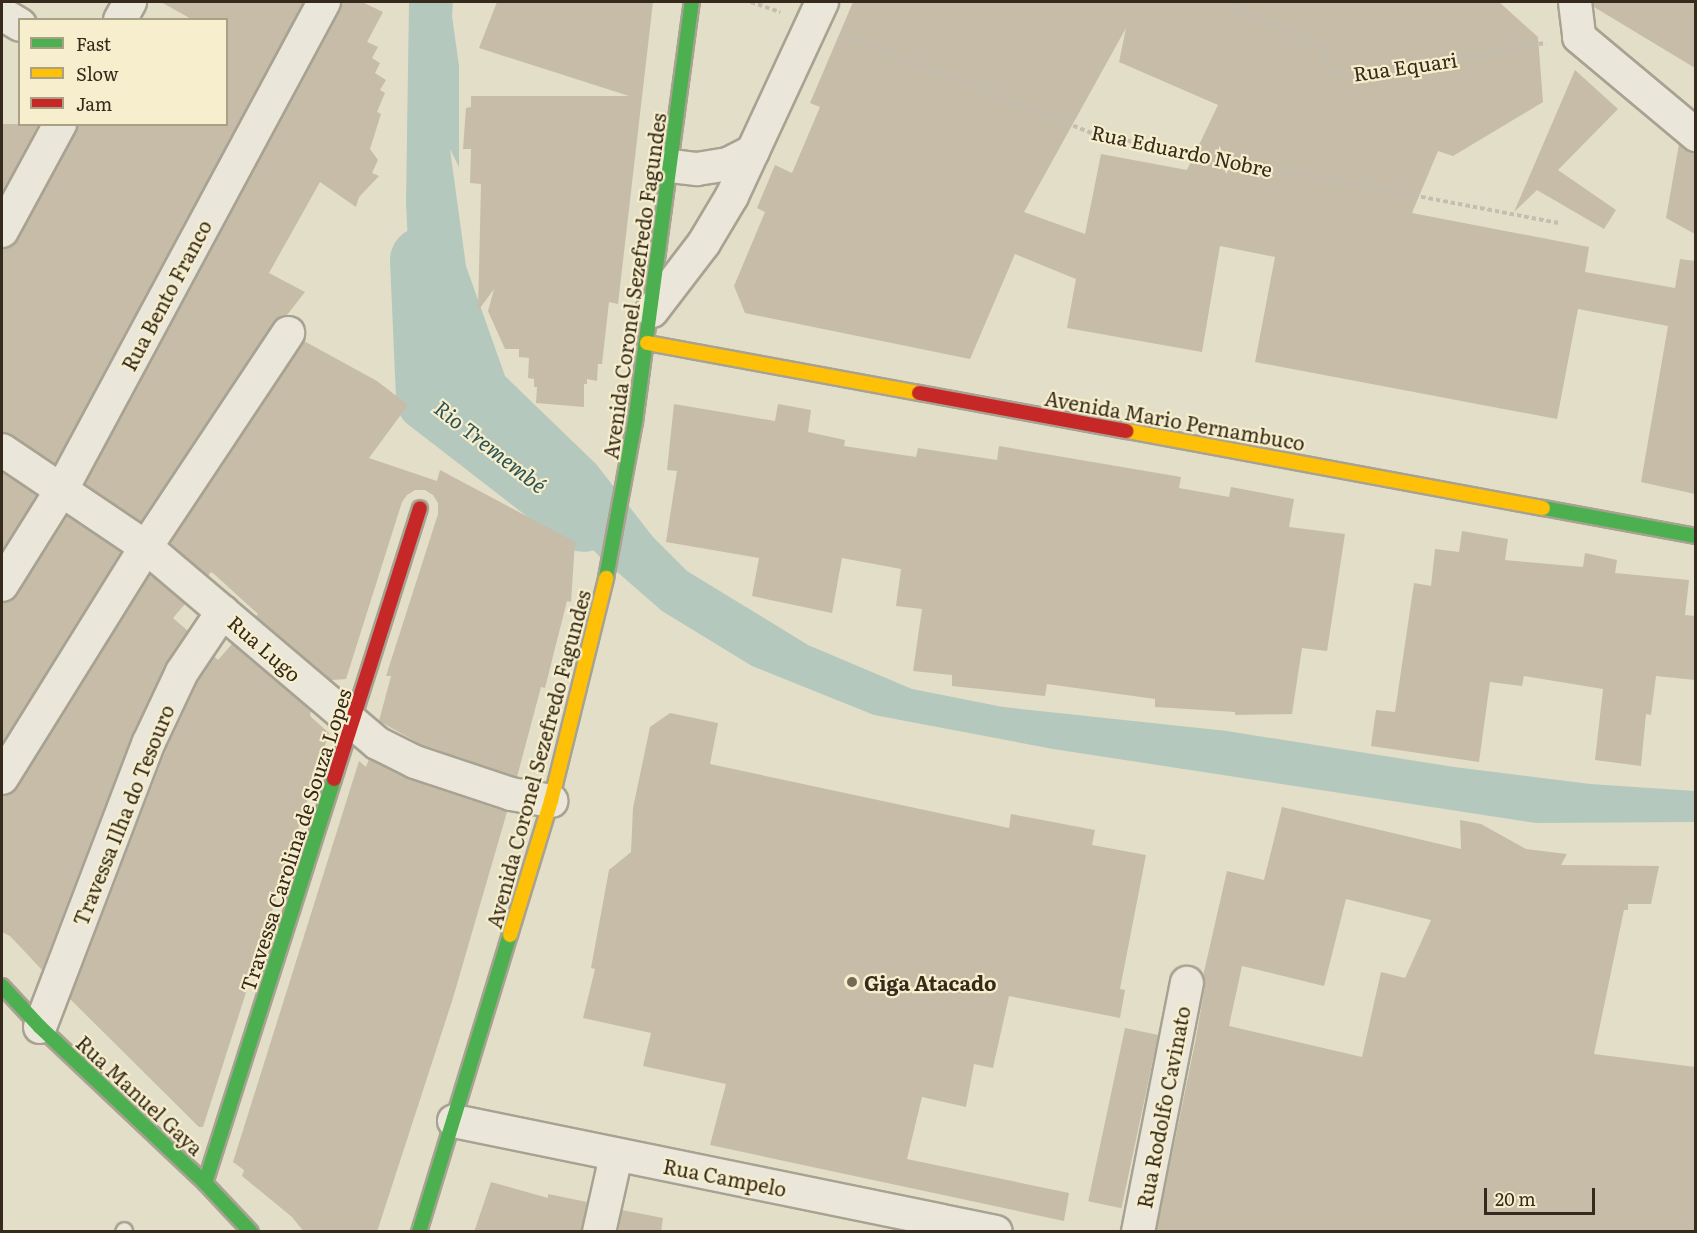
<!DOCTYPE html>
<html>
<head>
<meta charset="utf-8">
<style>
	body { margin:0 }
	#map { position:relative; width:1697px; height:1233px; overflow:hidden; background:#e3dec7; font-family:Literata,serif }
	div>[style] { position:absolute }
	.water>* { inset:0; background:#b4c8bd }
	.river>* { height:66px; margin:-33px; padding:0 33px; transform-origin:33px; border-radius:33px; background:#b4c8bd }
	.building>* { inset:0; background:#c7bca8; transform-origin:0 0 }
	.path>* { height:4px; margin-top:-2px; transform-origin:0; background:repeating-linear-gradient(90deg,#c3beb1 0 4.5px,transparent 0 7.5px) }
	.roads { filter:drop-shadow(2px 0 #a7a292) drop-shadow(-2px 0 #a7a292) drop-shadow(0 2px #a7a292) drop-shadow(0 -2px #a7a292) }
	.lane>* { height:15px; margin:-7.5px; padding:0 7.5px; transform-origin:7.5px; border-radius:7.5px; background:#eae7da }
	.street>* { height:32px; margin:-16px; padding:0 16px; transform-origin:16px; border-radius:16px; background:#eae7da }
	.fast>* { height:14px; margin:-7px; padding:0 7px; transform-origin:7px; border-radius:7px; background:#4caf50 }
	.slow>* { height:14px; margin:-7px; padding:0 7px; transform-origin:7px; border-radius:7px; background:#ffc107 }
	.jam>* { height:14px; margin:-7px; padding:0 7px; transform-origin:7px; border-radius:7px; background:#c62828 }
	.dots>* { width:16px; height:16px; translate:-50% -50%; box-sizing:border-box; border:3px solid #f6eecc; border-radius:50% }
	span { translate:-50% -50%; white-space:nowrap; text-align:center; line-height:1.15; -webkit-text-stroke:4.5px #f6eecc; paint-order:stroke }
	.street-label { font-size:20px; color:#352a1b }
	.poi-label { font-size:20px; color:#352a1b; font-weight:700 }
	.left { translate:0 -50%; text-align:left }
	.water-label { font-size:21px; color:#2a5355; font-style:italic }
	.frame { position:absolute; inset:0; border:3px solid #352a1b; pointer-events:none }
	.legend { position:absolute; left:18px; top:18px; width:210px; height:108px; box-sizing:border-box; background:#f6eecc; border:2px solid #a9a085; margin:0; padding:8px 10px; list-style:none; font-size:18px; color:#352a1b }
	.legend li { display:flex; align-items:center; gap:12px; height:30px }
	.legend b { width:30px; border:2px solid #a9a085 }
	.scale { position:absolute; left:1484px; top:1188px; width:111px; height:27px; box-sizing:border-box; border:3px solid #352a1b; border-top:0; padding-left:8px; font-size:18px; line-height:21px; white-space:nowrap; color:#352a1b; -webkit-text-stroke:4px #f6eecc; paint-order:stroke }
</style>
</head>
<body>
<div id="map">
	<div class="water">
		<i style="clip-path:polygon(409px 2px,453px 2px,452px 16px,459px 66px,459px 167px,450px 149px,466px 266px,505px 376px,596px 464px,653px 537px,687px 571px,808px 645px,912px 689px,1003px 707px,1227px 731px,1454px 767px,1590px 784px,1695px 791px,1695px 822px,1536px 823px,1053px 749px,874px 715px,752px 666px,662px 611px,600px 557px,523px 476px,437px 372px,424px 342px,410px 282px,406px 203px)"></i>
	</div>
	<div class="river">
		<i style="left:423px;top:260px;width:139px;rotate:87.5deg"></i>
		<i style="left:429px;top:399px;width:196px;rotate:37.7deg"></i>
	</div>
	<div class="building">
		<i style="clip-path:polygon(161px 2px,304px 2px,55px 464px,12px 435px,2px 432px,2px 250px,11px 247px,18px 240px,78px 124px,226px 124px,226px 20px,193px 20px)"></i>
		<i style="clip-path:polygon(342px 2px,362px 2px,383px 12px,367px 42px,378px 47px,372px 58px,380px 63px,375px 73px,386px 80px,380px 90px,385px 93px,377px 112px,381px 114px,370px 149px,378px 160px,372px 173px,379px 176px,359px 197px,356px 207px,320px 182px,269px 273px,305px 292px,287px 315px,273px 323px,141px 522px,85px 484px,340px 11px)"></i>
		<i style="clip-path:polygon(497px 2px,653px 2px,618px 304px,609px 302px,602px 364px,598px 364px,597px 381px,587px 379px,587px 384px,584px 384px,584px 407px,536px 403px,537px 387px,534px 387px,534px 379px,528px 378px,529px 358px,519px 357px,519px 349px,505px 349px,488px 311px,494px 289px,478px 311px,481px 184px,470px 183px,471px 149px,463px 149px,466px 108px,471px 107px,471px 96px,629px 96px,479px 48px)"></i>
		<i style="clip-path:polygon(evenodd,853px 2px,1499px 2px,1538px 37px,1543px 102px,1453px 156px,1438px 151px,1412px 213px,1589px 247px,1585px 272px,1675px 288px,1680px 259px,1695px 261px,1695px 494px,1641px 482px,1668px 326px,1578px 309px,1557px 419px,1255px 362px,1275px 257px,1220px 246px,1202px 352px,1067px 328px,1076px 279px,1015px 254px,970px 359px,745px 313px,734px 286px,765px 212px,757px 208px,775px 165px,792px 173px,820px 107px,810px 103px,853px 2px,1126px 28px,1119px 62px,1218px 105px,1187px 170px,1101px 154px,1085px 234px,1024px 212px,1126px 28px)"></i>
		<i style="clip-path:polygon(1593px 2px,1695px 2px,1695px 68px,1594px 7px)"></i>
		<i style="clip-path:polygon(1575px 70px,1618px 109px,1558px 170px,1616px 210px,1604px 229px,1537px 190px,1514px 212px)"></i>
		<i style="clip-path:polygon(2px 124px,39px 124px,2px 194px)"></i>
		<i style="clip-path:polygon(1679px 144px,1695px 153px,1695px 234px,1666px 218px)"></i>
		<i style="clip-path:polygon(304px 341px,377px 381px,408px 405px,369px 458px,437px 481px,440px 470px,575px 542px,571px 602px,567px 601px,545px 688px,541px 687px,517px 777px,422px 745px,379px 721px,391px 676px,386px 676px,438px 514px,438px 503px,433px 495px,425px 490px,415px 490px,407px 495px,402px 502px,346px 679px,331px 680px,256px 616px,258px 614px,214px 574px,211px 572px,208px 576px,170px 544px)"></i>
		<i style="clip-path:polygon(674px 404px,775px 421px,778px 404px,811px 410px,808px 432px,845px 440px,844px 446px,916px 457px,918px 448px,997px 460px,999px 446px,1181px 477px,1179px 488px,1229px 497px,1231px 487px,1294px 499px,1289px 527px,1345px 534px,1327px 651px,1302px 648px,1292px 714px,1235px 715px,1235px 712px,1155px 707px,1155px 699px,1047px 684px,1045px 696px,952px 686px,952px 675px,913px 671px,922px 609px,896px 606px,901px 569px,842px 558px,832px 613px,752px 596px,759px 558px,666px 542px,677px 471px,667px 470px)"></i>
		<i style="clip-path:polygon(2px 471px,37px 495px,2px 552px)"></i>
		<i style="clip-path:polygon(67px 515px,122px 552px,2px 745px,2px 603px,11px 601px,17px 595px)"></i>
		<i style="clip-path:polygon(1462px 531px,1508px 539px,1505px 560px,1583px 567px,1585px 553px,1617px 560px,1615px 573px,1689px 580px,1685px 615px,1695px 616px,1695px 680px,1656px 676px,1651px 715px,1646px 714px,1641px 766px,1595px 760px,1603px 689px,1524px 676px,1522px 686px,1490px 682px,1479px 762px,1371px 746px,1376px 710px,1395px 712px,1414px 583px,1431px 586px,1435px 549px,1459px 552px)"></i>
		<i style="clip-path:polygon(150px 574px,185px 604px,173px 618px,188px 631px,166px 664px,133px 734px,42px 970px,10px 936px,2px 932px,2px 796px,11px 794px,17px 788px)"></i>
		<i style="clip-path:polygon(232px 644px,311px 711px,310px 716px,329px 733px,203px 1127px,199px 1127px,70px 999px,166px 749px,198px 681px,214px 656px,218px 660px)"></i>
		<i style="clip-path:polygon(670px 713px,718px 723px,710px 764px,1009px 828px,1011px 814px,1095px 830px,1092px 845px,1146px 855px,1120px 989px,1125px 990px,1120px 1018px,1009px 996px,993px 1068px,974px 1064px,966px 1107px,922px 1097px,907px 1159px,1069px 1193px,1064px 1221px,710px 1145px,726px 1084px,643px 1066px,651px 1033px,583px 1018px,595px 969px,591px 968px,609px 870px,631px 852px,633px 808px,650px 727px)"></i>
		<i style="clip-path:polygon(369px 759px,409px 779px,507px 812px,453px 998px,377px 1232px,304px 1232px,292px 1217px,242px 1176px,244px 1170px,233px 1162px,359px 761px,366px 767px)"></i>
		<i style="clip-path:polygon(evenodd,1282px 807px,1461px 849px,1460px 820px,1481px 824px,1526px 849px,1567px 854px,1561px 865px,1659px 866px,1651px 904px,1628px 904px,1628px 910px,1624px 910px,1594px 1054px,1695px 1067px,1695px 1232px,1156px 1232px,1195px 1043px,1205px 986px,1203px 976px,1227px 871px,1264px 880px,1282px 807px,1346px 899px,1431px 920px,1405px 978px,1381px 972px,1362px 1057px,1229px 1026px,1242px 966px,1324px 986px,1346px 899px)"></i>
		<i style="left:1125px;top:1028px;width:34px;height:177px;rotate:12deg"></i>
		<i style="clip-path:polygon(491px 1182px,548px 1198px,548px 1194px,587px 1202px,582px 1232px,474px 1232px)"></i>
		<i style="clip-path:polygon(622px 1210px,663px 1218px,661px 1232px,618px 1232px)"></i>
	</div>
	<div class="path">
		<i style="left:751px;top:2px;width:31px;rotate:19deg"></i>
		<i style="left:1222px;top:2px;width:108px;rotate:24deg"></i>
		<i style="left:1321px;top:46px;width:30px;rotate:70deg"></i>
		<i style="left:1331px;top:74px;width:23px;rotate:5deg"></i>
		<i style="left:1354px;top:76px;width:195px;rotate:-9.8deg"></i>
		<i style="left:843px;top:35px;width:273px;rotate:21.5deg"></i>
		<i style="left:1097px;top:135px;width:470px;rotate:10.8deg"></i>
	</div>
	<div class="roads">
		<div class="lane">
			<i style="left:123px;top:1232px;width:2px;rotate:-63deg"></i>
		</div>
		<div class="street">
			<i style="left:1575px;top:2px;width:35px;rotate:83deg"></i>
			<i style="left:1579px;top:37px;width:153px;rotate:39.9deg"></i>
			<i style="left:2px;top:14px;width:21px;rotate:31deg"></i>
			<i style="left:120px;top:20px;width:21px;rotate:-61deg"></i>
			<i style="left:671px;top:166px;width:26px;rotate:7deg"></i>
			<i style="left:697px;top:169px;width:31px;rotate:-9deg"></i>
			<i style="left:728px;top:164px;width:28px;rotate:-27deg"></i>
			<i style="left:2px;top:231px;width:122px;rotate:-61.5deg"></i>
			<i style="left:652px;top:311px;width:86px;rotate:-52.6deg"></i>
			<i style="left:704px;top:243px;width:55px;rotate:-59.2deg"></i>
			<i style="left:732px;top:196px;width:214px;rotate:-65.1deg"></i>
			<i style="left:2px;top:450px;width:174px;rotate:34deg"></i>
			<i style="left:146px;top:547px;width:303px;rotate:40.3deg"></i>
			<i style="left:377px;top:743px;width:42px;rotate:26.6deg"></i>
			<i style="left:415px;top:762px;width:101px;rotate:18.4deg"></i>
			<i style="left:511px;top:794px;width:41px;rotate:9.9deg"></i>
			<i style="left:2px;top:585px;width:113px;rotate:-58deg"></i>
			<i style="left:62px;top:489px;width:553px;rotate:-61.72deg"></i>
			<i style="left:2px;top:778px;width:272px;rotate:-58.1deg"></i>
			<i style="left:146px;top:547px;width:257px;rotate:-56.4deg"></i>
			<i style="left:40px;top:1027px;width:305px;rotate:-69.1deg"></i>
			<i style="left:149px;top:742px;width:77px;rotate:-64.8deg"></i>
			<i style="left:182px;top:672px;width:73px;rotate:-56.1deg"></i>
			<i style="left:454px;top:1121px;width:553px;rotate:11.57deg"></i>
			<i style="left:599px;top:1232px;width:78px;rotate:-77.4deg"></i>
			<i style="left:1138px;top:1232px;width:254px;rotate:-78.9deg"></i>
		</div>
		<div class="fast">
			<i style="left:1543px;top:508px;width:156px;rotate:10.4deg"></i>
			<i style="left:606px;top:578px;width:159px;rotate:-79.5deg"></i>
			<i style="left:635px;top:422px;width:424px;rotate:-82.3deg"></i>
			<i style="left:2px;top:986px;width:56px;rotate:47.2deg"></i>
			<i style="left:40px;top:1027px;width:227px;rotate:43.4deg"></i>
			<i style="left:205px;top:1183px;width:67px;rotate:46.8deg"></i>
			<i style="left:205px;top:1183px;width:424px;rotate:-72.3deg"></i>
			<i style="left:419px;top:1232px;width:311px;rotate:-73deg"></i>
		</div>
		<div class="slow">
			<i style="left:647px;top:343px;width:277px;rotate:10.4deg"></i>
			<i style="left:1127px;top:431px;width:423px;rotate:10.5deg"></i>
			<i style="left:510px;top:935px;width:140px;rotate:-73deg"></i>
			<i style="left:551px;top:801px;width:230px;rotate:-76.1deg"></i>
		</div>
		<div class="jam">
			<i style="left:919px;top:393px;width:211px;rotate:10.4deg"></i>
			<i style="left:334px;top:779px;width:284px;rotate:-72.4deg"></i>
		</div>
	</div>
	<div class="dots">
		<i style="left:852px;top:982px;background:#726957"></i>
	</div>
	<div class="street-label">
		<span style="left:1405px;top:66px;rotate:-8deg">Rua Equari</span>
		<span style="left:1182px;top:150px;rotate:12deg">Rua Eduardo Nobre</span>
		<span style="left:634px;top:286px;rotate:-82deg">Avenida Coronel Sezefredo Fagundes</span>
		<span style="left:166px;top:295px;rotate:-62deg">Rua Bento Franco</span>
		<span style="left:1175px;top:420px;rotate:10deg">Avenida Mario Pernambuco</span>
		<span style="left:265px;top:648px;rotate:41deg">Rua Lugo</span>
		<span style="left:538px;top:759px;rotate:-75deg">Avenida Coronel Sezefredo Fagundes</span>
		<span style="left:123px;top:815px;rotate:-68deg">Travessa Ilha do Tesouro</span>
		<span style="left:295px;top:840px;rotate:-72deg">Travessa Carolina de Souza Lopes</span>
		<span style="left:140px;top:1095px;rotate:43deg">Rua Manuel Gaya</span>
		<span style="left:1163px;top:1107px;rotate:-79deg">Rua Rodolfo Cavinato</span>
		<span style="left:725px;top:1177px;rotate:11deg">Rua Campelo</span>
	</div>
	<div class="poi-label">
		<span class="left" style="left:864px;top:982px">Giga Atacado</span>
	</div>
	<div class="water-label">
		<span style="left:491px;top:446px;rotate:38deg">Rio Tremembé</span>
	</div>
	<div class="frame"></div>
	<ul class="legend">
	<li><b style="height:8px;background:#4caf50"></b>Fast</li>
	<li><b style="height:8px;background:#ffc107"></b>Slow</li>
	<li><b style="height:8px;background:#c62828"></b>Jam</li>
	</ul>
	<div class="scale">20 m</div>
</div>
</body>
</html>
